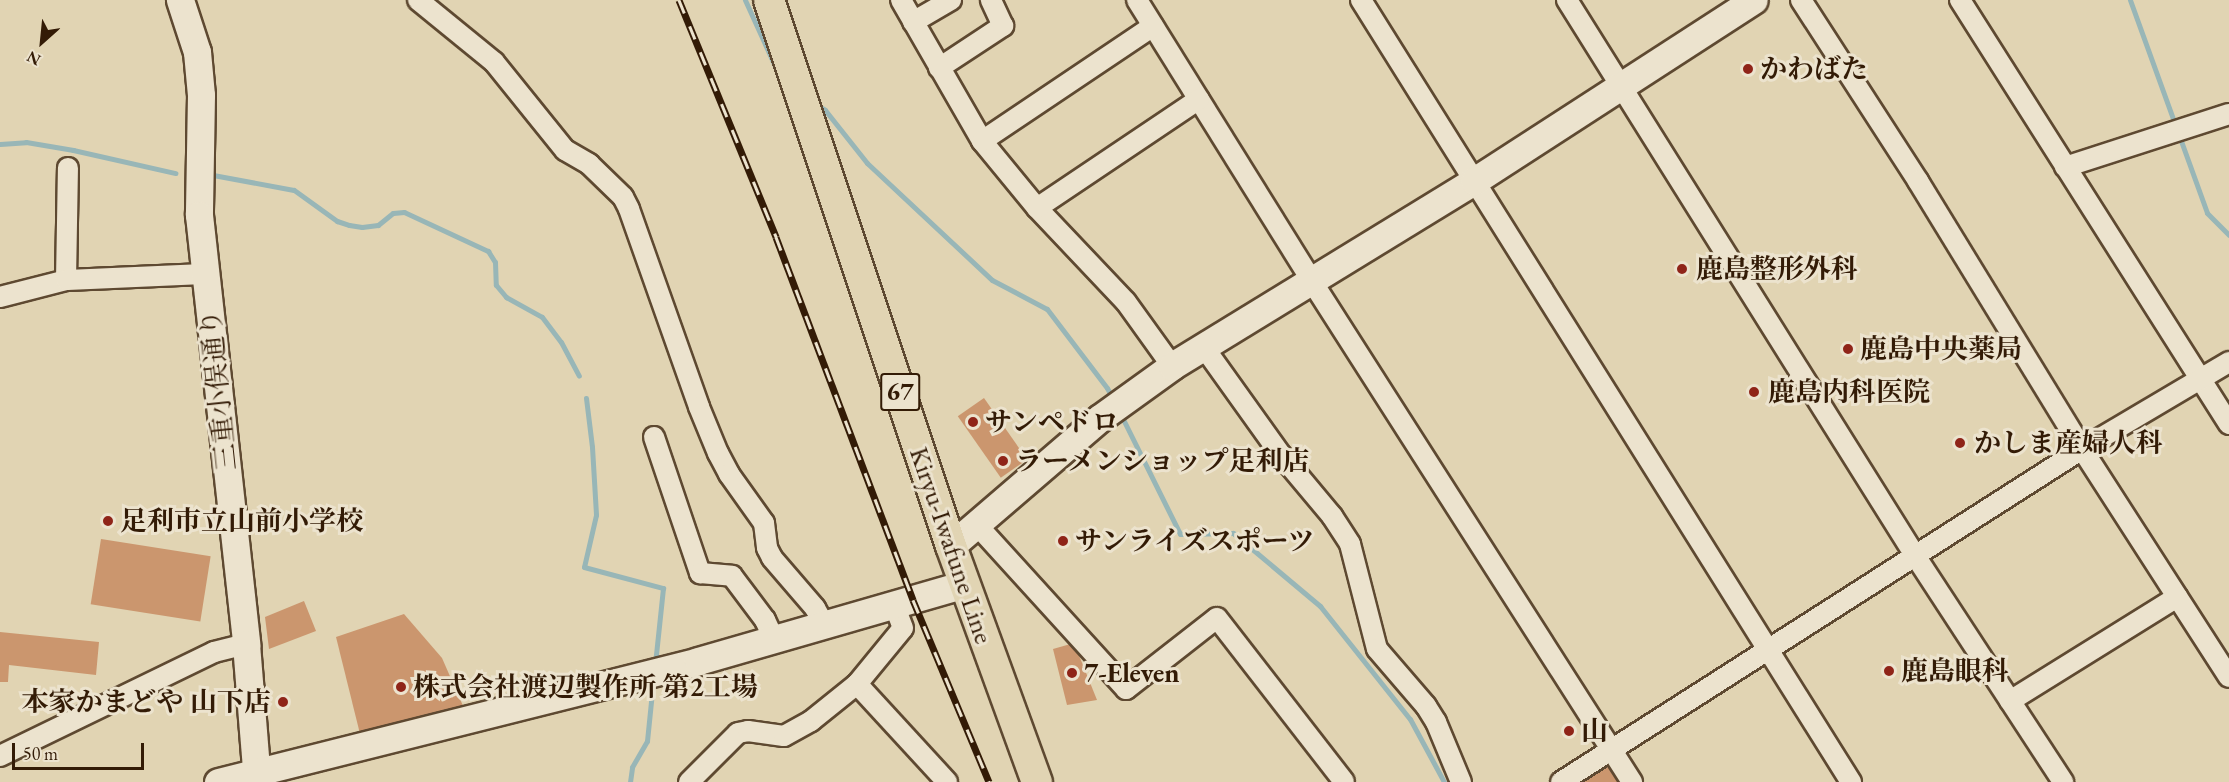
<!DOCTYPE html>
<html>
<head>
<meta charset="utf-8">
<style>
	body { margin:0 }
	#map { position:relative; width:2229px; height:782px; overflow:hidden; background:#e1d4b3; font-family:"EB Garamond","Noto Serif JP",serif }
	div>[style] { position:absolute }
	.stream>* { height:5px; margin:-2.5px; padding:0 2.5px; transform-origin:2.5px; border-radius:2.5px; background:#98b6b7 }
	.building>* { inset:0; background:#cb966e; transform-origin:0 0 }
	.roads { filter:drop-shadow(2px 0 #5e4931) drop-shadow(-2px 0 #5e4931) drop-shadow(0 2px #5e4931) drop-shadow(0 -2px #5e4931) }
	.street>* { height:20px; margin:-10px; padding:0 10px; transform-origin:10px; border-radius:10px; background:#ece3ce }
	.secondary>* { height:27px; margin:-13.5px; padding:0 13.5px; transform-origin:13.5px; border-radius:13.5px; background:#ece3ce }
	.primary>* { height:30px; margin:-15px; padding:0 15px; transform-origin:15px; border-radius:15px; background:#e1d4b3 }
	.rail>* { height:7px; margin-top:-3.5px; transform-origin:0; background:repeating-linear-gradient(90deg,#ece3ce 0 14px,#331b06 0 28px); box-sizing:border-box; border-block:2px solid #331b06 }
	.dots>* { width:16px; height:16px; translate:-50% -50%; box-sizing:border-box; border:3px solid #ece3ce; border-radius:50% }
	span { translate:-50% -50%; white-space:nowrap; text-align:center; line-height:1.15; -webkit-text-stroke:6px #ece3ce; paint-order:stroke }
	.shield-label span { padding:2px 4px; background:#ece3ce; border:2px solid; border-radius:4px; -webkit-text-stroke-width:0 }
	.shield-label { font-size:26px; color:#331b06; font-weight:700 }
	.poi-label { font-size:27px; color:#331b06; font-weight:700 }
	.left { translate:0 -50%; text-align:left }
	.right { translate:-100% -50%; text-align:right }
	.street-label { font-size:27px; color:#331b06 }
	.north { position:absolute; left:12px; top:12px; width:60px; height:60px; -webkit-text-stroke:4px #ece3ce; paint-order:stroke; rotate:207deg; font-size:16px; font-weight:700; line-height:24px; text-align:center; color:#331b06 }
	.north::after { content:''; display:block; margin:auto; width:21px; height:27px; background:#331b06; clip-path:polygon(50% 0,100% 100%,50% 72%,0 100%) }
	.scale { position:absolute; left:12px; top:743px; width:132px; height:27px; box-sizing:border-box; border:3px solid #331b06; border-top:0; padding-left:8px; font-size:18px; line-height:21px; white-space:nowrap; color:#331b06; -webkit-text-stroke:4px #ece3ce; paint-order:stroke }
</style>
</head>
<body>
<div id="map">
	<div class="stream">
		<i style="left:745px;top:0;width:85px;rotate:65.6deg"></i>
		<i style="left:2130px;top:0;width:226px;rotate:70.1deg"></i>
		<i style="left:2207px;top:213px;width:31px;rotate:45deg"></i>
		<i style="left:814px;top:103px;width:13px;rotate:32deg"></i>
		<i style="left:825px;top:110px;width:68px;rotate:51.6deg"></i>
		<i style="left:867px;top:163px;width:171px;rotate:43.1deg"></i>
		<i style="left:992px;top:280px;width:62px;rotate:27.8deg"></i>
		<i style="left:1047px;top:309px;width:99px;rotate:52.8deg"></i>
		<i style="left:1107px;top:388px;width:13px;rotate:61deg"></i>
		<i style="left:0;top:144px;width:26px;rotate:-4deg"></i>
		<i style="left:26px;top:142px;width:48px;rotate:9.7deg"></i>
		<i style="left:73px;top:150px;width:105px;rotate:12.7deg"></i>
		<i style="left:213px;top:175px;width:82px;rotate:10.5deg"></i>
		<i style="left:294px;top:190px;width:53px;rotate:35.8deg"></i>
		<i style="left:337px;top:221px;width:13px;rotate:18deg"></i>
		<i style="left:349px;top:225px;width:13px;rotate:9deg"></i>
		<i style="left:362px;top:227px;width:16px;rotate:-7deg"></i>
		<i style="left:378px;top:225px;width:19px;rotate:-39deg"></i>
		<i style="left:393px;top:213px;width:11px;rotate:-5deg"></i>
		<i style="left:404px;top:212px;width:93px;rotate:24.9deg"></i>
		<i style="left:488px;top:251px;width:13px;rotate:58deg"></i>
		<i style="left:495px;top:262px;width:23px;rotate:88deg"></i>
		<i style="left:496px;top:285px;width:16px;rotate:50deg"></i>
		<i style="left:506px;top:297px;width:41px;rotate:29.1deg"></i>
		<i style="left:542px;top:317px;width:31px;rotate:53deg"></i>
		<i style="left:561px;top:342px;width:38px;rotate:62deg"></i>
		<i style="left:586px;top:398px;width:49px;rotate:83deg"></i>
		<i style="left:592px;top:447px;width:68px;rotate:86.6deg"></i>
		<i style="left:596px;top:515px;width:53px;rotate:103deg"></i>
		<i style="left:584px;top:567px;width:82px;rotate:14.9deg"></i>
		<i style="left:663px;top:588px;width:76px;rotate:96deg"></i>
		<i style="left:1120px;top:413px;width:135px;rotate:63.6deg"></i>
		<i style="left:1180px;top:534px;width:53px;rotate:-1.1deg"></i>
		<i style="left:1233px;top:533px;width:114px;rotate:40deg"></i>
		<i style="left:1320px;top:606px;width:144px;rotate:51.5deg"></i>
		<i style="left:1410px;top:719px;width:72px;rotate:61.6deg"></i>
		<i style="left:630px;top:782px;width:15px;rotate:-82deg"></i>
		<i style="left:632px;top:767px;width:30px;rotate:-60deg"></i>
		<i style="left:647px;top:741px;width:59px;rotate:-84.2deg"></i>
	</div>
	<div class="building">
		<i style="left:984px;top:398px;width:75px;height:32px;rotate:55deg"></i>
		<i style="left:101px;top:539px;width:111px;height:66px;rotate:9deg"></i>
		<i style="clip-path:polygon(304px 601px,316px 631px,269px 649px,265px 617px)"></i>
		<i style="clip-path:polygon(404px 614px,442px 658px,467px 715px,362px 742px,336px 637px)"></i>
		<i style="clip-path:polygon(0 632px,99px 642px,96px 675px,9px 665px,8px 682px,0 682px)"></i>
		<i style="clip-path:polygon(1074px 643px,1097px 700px,1067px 705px,1053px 649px)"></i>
		<i style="clip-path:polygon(1608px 765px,1619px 782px,1582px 782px)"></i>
	</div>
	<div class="roads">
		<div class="street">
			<i style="left:418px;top:0;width:98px;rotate:39.2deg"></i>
			<i style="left:494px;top:62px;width:113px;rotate:51.1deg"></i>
			<i style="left:565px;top:150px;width:28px;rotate:30deg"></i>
			<i style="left:589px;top:164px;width:47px;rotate:44.1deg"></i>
			<i style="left:623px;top:197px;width:13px;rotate:63deg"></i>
			<i style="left:629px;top:209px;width:210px;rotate:70.5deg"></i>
			<i style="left:699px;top:407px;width:50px;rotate:67.6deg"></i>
			<i style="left:718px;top:453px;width:24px;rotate:62deg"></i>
			<i style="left:729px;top:474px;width:60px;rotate:54.5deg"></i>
			<i style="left:764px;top:523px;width:25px;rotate:83deg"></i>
			<i style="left:767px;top:548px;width:11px;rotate:63deg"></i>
			<i style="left:772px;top:558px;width:66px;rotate:49.3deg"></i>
			<i style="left:815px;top:608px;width:18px;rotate:61deg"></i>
			<i style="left:901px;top:0;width:163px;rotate:60.1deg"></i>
			<i style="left:982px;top:141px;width:87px;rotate:50.6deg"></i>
			<i style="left:1037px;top:208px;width:129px;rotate:46.6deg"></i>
			<i style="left:1126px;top:302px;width:79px;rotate:54.3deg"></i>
			<i style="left:1137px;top:0;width:330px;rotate:58.1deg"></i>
			<i style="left:1311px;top:280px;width:596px;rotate:57.4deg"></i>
			<i style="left:1361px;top:0;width:923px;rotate:57.93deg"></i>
			<i style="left:1567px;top:0;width:657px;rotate:57.93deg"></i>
			<i style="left:1916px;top:557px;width:269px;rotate:56.8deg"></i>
			<i style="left:1801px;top:0;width:216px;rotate:57.1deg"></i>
			<i style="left:1918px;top:181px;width:314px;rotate:58.5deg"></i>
			<i style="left:2082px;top:449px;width:271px;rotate:57.2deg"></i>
			<i style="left:1960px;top:0;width:502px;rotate:57.61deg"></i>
			<i style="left:913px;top:22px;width:44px;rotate:-30.1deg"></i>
			<i style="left:939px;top:68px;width:77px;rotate:-33.3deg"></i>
			<i style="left:1003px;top:26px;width:29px;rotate:-115deg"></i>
			<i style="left:982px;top:141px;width:206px;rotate:-33.9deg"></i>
			<i style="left:2065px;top:167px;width:172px;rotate:-17.9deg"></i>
			<i style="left:1037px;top:208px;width:195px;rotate:-33.9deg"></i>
			<i style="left:66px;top:280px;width:112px;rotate:-89deg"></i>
			<i style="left:0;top:297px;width:68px;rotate:-14.4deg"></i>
			<i style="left:66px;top:280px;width:139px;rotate:-2.5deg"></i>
			<i style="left:1203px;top:346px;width:134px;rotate:54.4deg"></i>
			<i style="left:1281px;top:455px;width:80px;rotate:50.1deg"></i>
			<i style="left:1332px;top:516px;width:33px;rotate:57deg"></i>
			<i style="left:1350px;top:544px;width:108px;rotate:75.6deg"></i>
			<i style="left:1377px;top:649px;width:75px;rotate:49.3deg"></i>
			<i style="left:1426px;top:706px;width:19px;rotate:58deg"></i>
			<i style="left:1436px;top:722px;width:65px;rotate:67.4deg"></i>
			<i style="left:654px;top:437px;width:144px;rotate:71.3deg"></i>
			<i style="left:700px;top:573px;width:32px;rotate:5deg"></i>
			<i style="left:732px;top:576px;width:55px;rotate:53.1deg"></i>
			<i style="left:765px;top:620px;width:21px;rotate:65deg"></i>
			<i style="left:976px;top:524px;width:223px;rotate:47.7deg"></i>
			<i style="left:1126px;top:689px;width:115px;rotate:-38deg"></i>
			<i style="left:1217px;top:618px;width:207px;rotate:52.2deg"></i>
			<i style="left:857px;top:684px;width:133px;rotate:47.4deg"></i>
			<i style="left:2010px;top:701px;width:197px;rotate:-31.9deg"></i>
			<i style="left:0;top:756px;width:238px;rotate:-25.9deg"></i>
			<i style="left:214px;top:652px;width:33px;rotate:-14deg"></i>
			<i style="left:689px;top:782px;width:69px;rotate:-45deg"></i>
			<i style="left:738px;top:733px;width:10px;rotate:-11deg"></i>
			<i style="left:748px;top:731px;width:36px;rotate:8deg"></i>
			<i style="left:784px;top:736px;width:31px;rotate:-29deg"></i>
			<i style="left:811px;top:721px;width:59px;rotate:-38.8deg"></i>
			<i style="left:857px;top:684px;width:72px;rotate:-50.6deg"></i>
			<i style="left:903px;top:628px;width:25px;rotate:-111deg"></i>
			<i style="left:1561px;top:782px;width:618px;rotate:-32.58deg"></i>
			<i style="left:2082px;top:449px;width:171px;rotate:-30.6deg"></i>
		</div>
		<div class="secondary">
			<i style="left:180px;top:0;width:55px;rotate:71.9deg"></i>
			<i style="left:197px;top:52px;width:43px;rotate:84.7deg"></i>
			<i style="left:201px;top:95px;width:120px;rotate:91deg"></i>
			<i style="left:199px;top:215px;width:432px;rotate:83.7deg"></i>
			<i style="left:246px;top:644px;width:138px;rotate:85.4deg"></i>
			<i style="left:951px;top:546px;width:196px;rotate:-40.7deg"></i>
			<i style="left:1100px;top:418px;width:89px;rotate:-35.8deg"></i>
			<i style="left:1172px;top:366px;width:354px;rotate:-31.5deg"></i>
			<i style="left:1474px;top:181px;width:333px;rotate:-32.9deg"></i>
			<i style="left:218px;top:782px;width:495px;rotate:-14.1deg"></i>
			<i style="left:698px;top:661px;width:278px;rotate:-16.1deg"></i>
		</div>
		<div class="primary">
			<i style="left:769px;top:0;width:576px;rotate:71.57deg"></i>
			<i style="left:951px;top:546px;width:251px;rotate:70deg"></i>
		</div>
	</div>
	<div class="rail">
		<i style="left:679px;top:0;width:256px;rotate:67.7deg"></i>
		<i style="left:776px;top:237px;width:388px;rotate:69.3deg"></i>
		<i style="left:913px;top:600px;width:197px;rotate:67.3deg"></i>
	</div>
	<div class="dots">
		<i style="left:1748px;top:69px;background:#8f2418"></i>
		<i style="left:1682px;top:269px;background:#8f2418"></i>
		<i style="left:1848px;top:349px;background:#8f2418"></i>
		<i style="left:1754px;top:392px;background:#8f2418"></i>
		<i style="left:973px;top:422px;background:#8f2418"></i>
		<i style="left:1960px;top:443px;background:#8f2418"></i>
		<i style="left:1003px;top:461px;background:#8f2418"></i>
		<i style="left:108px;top:521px;background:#8f2418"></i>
		<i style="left:1063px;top:541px;background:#8f2418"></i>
		<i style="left:1889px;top:671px;background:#8f2418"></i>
		<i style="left:1072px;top:673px;background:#8f2418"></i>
		<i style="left:401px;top:687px;background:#8f2418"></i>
		<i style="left:283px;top:702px;background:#8f2418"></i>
		<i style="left:1569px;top:731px;background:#8f2418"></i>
	</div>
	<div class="shield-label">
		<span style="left:900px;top:392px">67</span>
	</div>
	<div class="poi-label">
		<span class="left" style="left:1760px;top:69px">かわばた</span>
		<span class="left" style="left:1696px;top:269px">鹿島整形外科</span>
		<span class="left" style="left:1860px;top:349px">鹿島中央薬局</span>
		<span class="left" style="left:1768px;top:392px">鹿島内科医院</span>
		<span class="left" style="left:985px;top:422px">サンペドロ</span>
		<span class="left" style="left:1974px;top:443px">かしま産婦人科</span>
		<span class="left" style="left:1015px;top:461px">ラーメンショップ足利店</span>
		<span class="left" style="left:120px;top:521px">足利市立山前小学校</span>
		<span class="left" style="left:1075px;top:541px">サンライズスポーツ</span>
		<span class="left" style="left:1901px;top:671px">鹿島眼科</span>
		<span class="left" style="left:1084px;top:673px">7-Eleven</span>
		<span class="left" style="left:413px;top:687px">株式会社渡辺製作所 第2工場</span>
		<span class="right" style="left:271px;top:702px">本家かまどや 山下店</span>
		<span class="left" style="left:1581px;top:731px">山</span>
	</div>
	<div class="street-label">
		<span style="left:218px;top:390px;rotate:-96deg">三重小俣通り</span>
		<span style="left:952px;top:545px;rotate:71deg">Kiryu-Iwafune Line</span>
	</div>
	<div class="north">N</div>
	<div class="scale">50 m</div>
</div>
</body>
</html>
